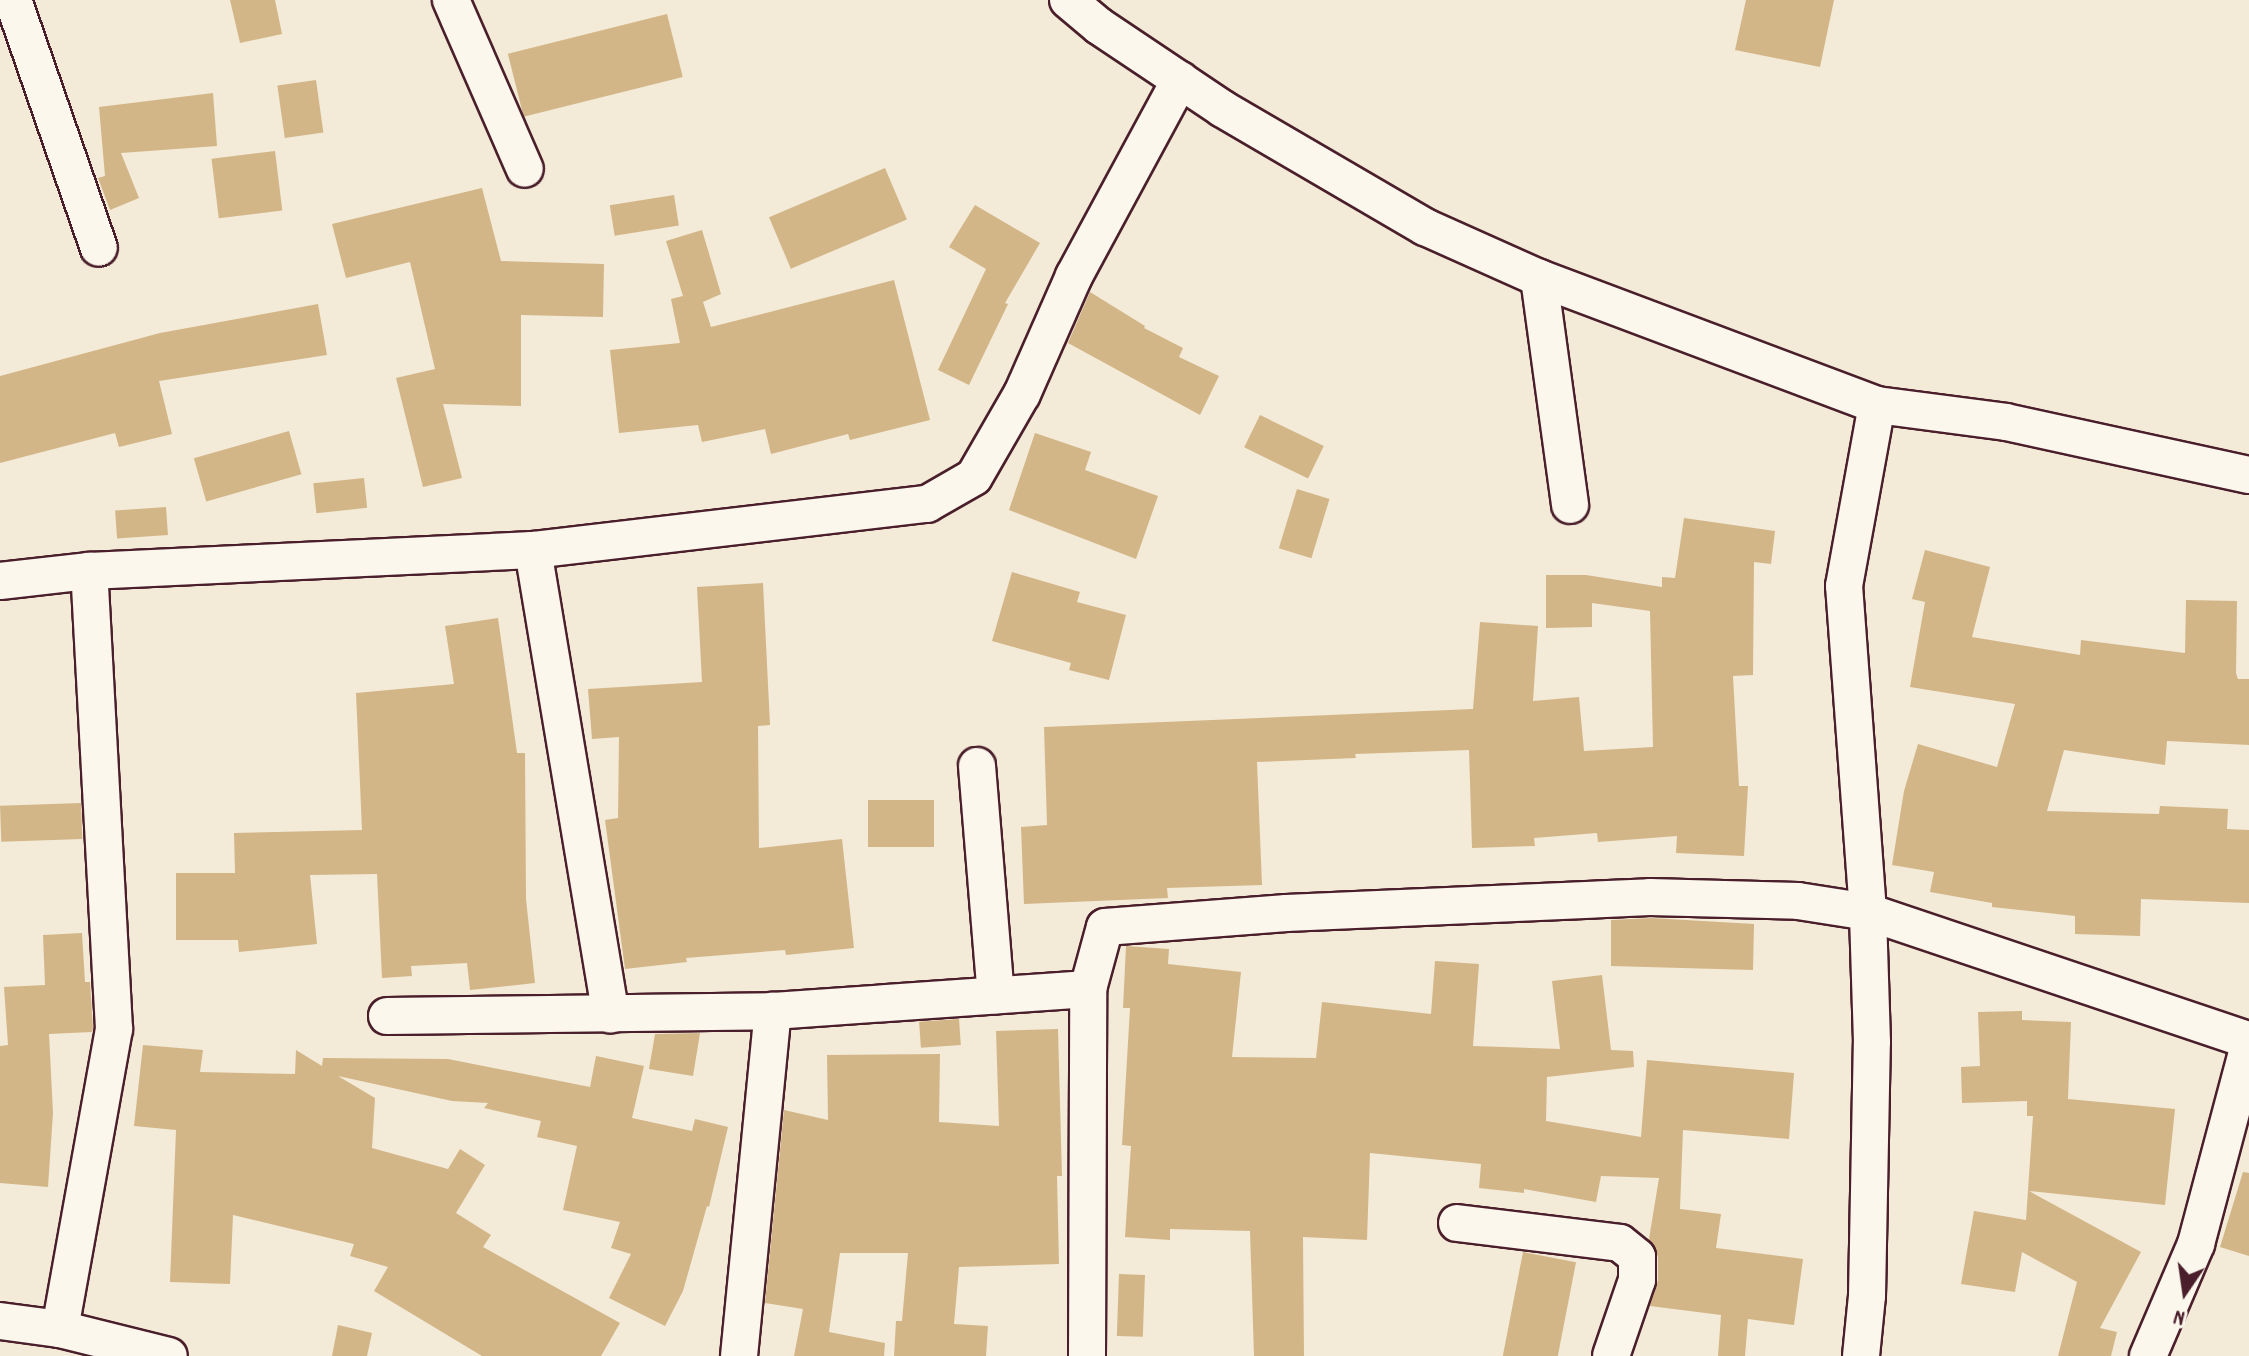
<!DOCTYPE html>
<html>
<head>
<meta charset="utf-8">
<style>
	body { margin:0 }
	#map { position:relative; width:2249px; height:1356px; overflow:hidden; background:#f3ead8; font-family:Dekko,sans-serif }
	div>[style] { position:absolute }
	.building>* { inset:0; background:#d3b687; transform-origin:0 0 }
	.roads { filter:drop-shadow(2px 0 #4a1f2b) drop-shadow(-2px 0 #4a1f2b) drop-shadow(0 2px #4a1f2b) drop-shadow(0 -2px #4a1f2b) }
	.minor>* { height:36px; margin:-18px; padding:0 18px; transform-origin:18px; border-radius:18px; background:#fbf7ec }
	span { translate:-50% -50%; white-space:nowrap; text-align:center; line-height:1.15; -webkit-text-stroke:6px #fbf7ec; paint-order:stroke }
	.north { position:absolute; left:2145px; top:1252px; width:80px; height:80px; -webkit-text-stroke:6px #fbf7ec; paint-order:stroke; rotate:193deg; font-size:22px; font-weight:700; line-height:32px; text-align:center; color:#4a1f2b }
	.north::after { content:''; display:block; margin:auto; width:28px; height:36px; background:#4a1f2b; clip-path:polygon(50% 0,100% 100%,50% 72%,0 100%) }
</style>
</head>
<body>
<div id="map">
	<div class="building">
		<i style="clip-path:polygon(230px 0,275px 0,282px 34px,240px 43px)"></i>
		<i style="clip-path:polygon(1746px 0,1834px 0,1820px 67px,1735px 50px)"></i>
		<i style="left:667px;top:14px;width:65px;height:164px;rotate:76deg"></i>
		<i style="left:316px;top:80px;width:53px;height:39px;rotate:82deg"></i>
		<i style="clip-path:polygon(213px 93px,217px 146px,121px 153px,139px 198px,110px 210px,98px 178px,105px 176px,99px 107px)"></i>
		<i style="left:275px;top:151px;width:60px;height:64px;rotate:83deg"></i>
		<i style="left:885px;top:168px;width:56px;height:126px;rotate:67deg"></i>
		<i style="clip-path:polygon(482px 188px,501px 261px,604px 264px,603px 317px,521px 315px,521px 406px,443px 404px,462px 478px,423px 487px,396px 378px,435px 369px,410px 262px,346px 278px,332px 224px)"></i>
		<i style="left:674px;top:195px;width:31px;height:65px;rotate:81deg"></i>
		<i style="clip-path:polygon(975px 205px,1040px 243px,1005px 303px,1008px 304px,969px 385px,938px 370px,986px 269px,949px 247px)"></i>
		<i style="clip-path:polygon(702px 230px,721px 294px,703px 302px,711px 327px,894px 280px,930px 420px,850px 440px,848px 434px,771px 454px,765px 429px,702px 442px,698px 425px,619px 433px,610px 350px,680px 343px,671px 299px,683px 296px,666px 241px)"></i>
		<i style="clip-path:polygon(1090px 292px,1145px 326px,1144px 328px,1183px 348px,1179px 357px,1219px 376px,1200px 415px,1068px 343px)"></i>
		<i style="clip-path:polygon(318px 304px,327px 355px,159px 381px,172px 434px,119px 447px,115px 433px,0 463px,0 376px,160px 333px)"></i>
		<i style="left:1260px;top:415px;width:71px;height:36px;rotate:26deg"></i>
		<i style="left:289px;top:431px;width:45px;height:99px;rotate:74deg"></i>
		<i style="clip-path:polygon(1035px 433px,1091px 452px,1085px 470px,1158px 496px,1136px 559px,1009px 510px)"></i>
		<i style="left:364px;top:478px;width:30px;height:51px;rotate:84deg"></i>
		<i style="left:1297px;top:489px;width:34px;height:62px;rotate:17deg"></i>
		<i style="left:166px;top:507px;width:28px;height:51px;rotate:86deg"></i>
		<i style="clip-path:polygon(1684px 518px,1775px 531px,1771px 564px,1754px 562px,1753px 675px,1733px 676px,1739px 786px,1748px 786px,1744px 856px,1676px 853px,1677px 836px,1598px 842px,1597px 833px,1534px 838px,1535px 846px,1472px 848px,1469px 750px,1355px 754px,1356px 758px,1257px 762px,1262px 885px,1167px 888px,1168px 898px,1024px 904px,1021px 827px,1047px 825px,1044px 727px,1473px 709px,1480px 622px,1538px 626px,1533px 701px,1579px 697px,1584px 751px,1653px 747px,1650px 611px,1592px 603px,1592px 627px,1546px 628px,1546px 575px,1586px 575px,1662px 587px,1662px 577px,1675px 578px)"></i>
		<i style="clip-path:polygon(1925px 550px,1990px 567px,1972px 637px,2080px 655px,2081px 640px,2185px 653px,2186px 600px,2237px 601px,2236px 673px,2238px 679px,2249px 679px,2249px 745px,2167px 741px,2165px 765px,2064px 750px,2047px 811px,2159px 814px,2160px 806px,2228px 809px,2227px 829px,2249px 830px,2249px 903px,2141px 899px,2140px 936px,2075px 934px,2075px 916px,1992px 907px,1992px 903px,1930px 892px,1934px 872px,1892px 865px,1904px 791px,1918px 744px,1997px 767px,2015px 704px,1910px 687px,1925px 602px,1912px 599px)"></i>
		<i style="clip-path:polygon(1012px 572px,1080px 592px,1077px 602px,1126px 615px,1109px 680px,1069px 670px,1071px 663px,992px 641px)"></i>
		<i style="clip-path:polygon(763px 583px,770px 725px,758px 726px,759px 848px,842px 839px,854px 948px,786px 955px,785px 950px,686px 958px,687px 962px,625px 969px,605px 820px,618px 818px,619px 737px,592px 739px,588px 689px,702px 682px,697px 587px)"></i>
		<i style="clip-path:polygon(498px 618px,517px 753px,525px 753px,526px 899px,535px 983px,470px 990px,467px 963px,411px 966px,412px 976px,382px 978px,377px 874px,310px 875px,317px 944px,239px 952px,238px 940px,176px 940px,176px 873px,235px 873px,234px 833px,362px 830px,356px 693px,454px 684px,445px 626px)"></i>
		<i style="left:868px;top:800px;width:66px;height:47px"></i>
		<i style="left:81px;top:803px;width:36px;height:81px;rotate:88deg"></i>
		<i style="clip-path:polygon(1651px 918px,1754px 924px,1753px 970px,1611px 966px,1611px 920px)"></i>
		<i style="clip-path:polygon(82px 933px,85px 982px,90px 982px,93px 1028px,92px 1032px,49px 1034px,53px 1113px,48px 1187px,0 1183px,0 1046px,8px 1045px,4px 987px,45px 985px,43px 935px)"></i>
		<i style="clip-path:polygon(1126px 946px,1169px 949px,1168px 964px,1241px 972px,1232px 1057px,1316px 1058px,1322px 1002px,1431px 1014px,1435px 961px,1479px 964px,1473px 1046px,1560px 1049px,1552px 981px,1602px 975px,1611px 1050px,1633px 1051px,1634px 1067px,1547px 1077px,1546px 1121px,1641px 1137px,1647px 1060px,1794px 1073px,1789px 1139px,1683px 1130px,1680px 1209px,1721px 1214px,1716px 1248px,1803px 1259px,1794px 1325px,1748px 1319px,1745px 1356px,1718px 1356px,1721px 1315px,1650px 1306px,1658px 1280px,1658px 1257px,1649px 1239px,1659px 1178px,1601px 1176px,1596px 1202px,1524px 1189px,1524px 1193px,1479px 1188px,1481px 1164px,1370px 1153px,1367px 1240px,1303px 1237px,1304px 1356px,1254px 1356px,1250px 1231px,1170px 1229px,1170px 1240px,1125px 1237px,1131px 1146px,1122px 1145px,1130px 1008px,1123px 1008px)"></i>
		<i style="clip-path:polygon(2022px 1011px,2022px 1020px,2071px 1022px,2068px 1099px,2175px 1109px,2165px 1205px,2029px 1191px,2141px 1252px,2100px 1328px,2117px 1332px,2111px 1356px,2058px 1356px,2077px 1282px,2022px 1252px,2015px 1292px,1961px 1284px,1974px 1211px,2026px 1220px,2033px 1116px,2027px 1116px,2027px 1101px,1962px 1103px,1961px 1067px,1980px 1066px,1978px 1012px)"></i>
		<i style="left:959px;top:1019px;width:26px;height:40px;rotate:86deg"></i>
		<i style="clip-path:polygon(1058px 1029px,1062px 1176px,1057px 1176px,1059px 1264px,959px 1267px,954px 1324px,988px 1326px,986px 1356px,894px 1356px,896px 1321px,902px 1321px,908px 1253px,840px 1253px,829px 1332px,885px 1343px,884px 1356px,794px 1356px,803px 1309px,765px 1303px,784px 1110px,828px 1120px,827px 1055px,940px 1054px,939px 1122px,999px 1126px,996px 1031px)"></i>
		<i style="clip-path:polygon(700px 1033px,693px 1076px,649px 1069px,655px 1034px)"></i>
		<i style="clip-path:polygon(143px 1045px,203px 1050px,200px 1072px,295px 1074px,296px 1050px,322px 1066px,323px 1058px,448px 1059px,590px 1087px,596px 1056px,644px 1066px,632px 1118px,692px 1131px,695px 1119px,728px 1127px,709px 1207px,707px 1206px,683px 1291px,665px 1326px,609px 1298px,631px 1254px,611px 1248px,620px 1222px,563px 1210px,577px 1146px,537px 1137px,541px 1121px,484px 1108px,488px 1103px,452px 1101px,338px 1076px,375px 1098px,372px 1148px,448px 1169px,460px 1149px,485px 1165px,456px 1213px,491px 1235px,483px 1247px,620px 1323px,601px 1356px,482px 1356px,374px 1291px,388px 1267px,350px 1256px,354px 1244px,233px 1215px,230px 1284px,170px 1282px,176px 1130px,134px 1126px)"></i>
		<i style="clip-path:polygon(2243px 1172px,2249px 1173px,2249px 1256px,2220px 1247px)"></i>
		<i style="left:1523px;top:1252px;width:54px;height:106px;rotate:11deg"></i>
		<i style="left:1119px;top:1274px;width:26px;height:62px;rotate:2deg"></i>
		<i style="clip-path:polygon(338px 1325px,372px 1333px,367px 1356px,332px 1356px)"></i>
	</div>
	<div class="roads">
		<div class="minor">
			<i style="left:13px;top:0;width:262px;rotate:70.9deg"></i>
			<i style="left:451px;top:0;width:184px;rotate:66.4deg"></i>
			<i style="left:1068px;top:0;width:40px;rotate:40deg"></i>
			<i style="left:1099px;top:26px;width:149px;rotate:33.8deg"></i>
			<i style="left:1223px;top:109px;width:234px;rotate:30.3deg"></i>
			<i style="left:1425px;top:227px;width:125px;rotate:24.1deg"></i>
			<i style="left:1539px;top:278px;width:361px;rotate:20.6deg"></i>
			<i style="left:1877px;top:405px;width:130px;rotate:7.5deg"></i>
			<i style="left:2006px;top:422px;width:249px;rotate:12.3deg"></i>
			<i style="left:1539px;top:278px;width:229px;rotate:82.2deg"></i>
			<i style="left:533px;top:550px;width:471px;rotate:80.5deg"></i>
			<i style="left:0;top:581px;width:90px;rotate:-6.4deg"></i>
			<i style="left:89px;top:571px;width:444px;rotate:-2.7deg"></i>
			<i style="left:533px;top:550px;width:397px;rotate:-6.7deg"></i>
			<i style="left:927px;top:504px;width:54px;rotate:-29.9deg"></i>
			<i style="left:974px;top:477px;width:96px;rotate:-60deg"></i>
			<i style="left:1022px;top:394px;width:129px;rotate:-66.2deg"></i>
			<i style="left:1074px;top:276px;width:223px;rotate:-61.6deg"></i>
			<i style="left:977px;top:766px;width:230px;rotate:85.3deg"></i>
			<i style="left:387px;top:1016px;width:386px;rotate:-0.7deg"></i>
			<i style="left:773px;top:1011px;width:316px;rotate:-4deg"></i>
			<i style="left:1457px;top:1223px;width:164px;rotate:7deg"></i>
			<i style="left:1620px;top:1243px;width:22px;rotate:39deg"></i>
			<i style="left:1637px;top:1257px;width:23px;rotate:90deg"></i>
			<i style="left:1637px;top:1280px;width:80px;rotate:108.9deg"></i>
			<i style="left:0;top:1321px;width:61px;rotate:7.6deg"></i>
			<i style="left:60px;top:1329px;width:112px;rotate:13.9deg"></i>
			<i style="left:60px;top:1329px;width:305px;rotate:-79.8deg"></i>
			<i style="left:114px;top:1029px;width:459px;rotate:-93.1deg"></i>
			<i style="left:739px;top:1356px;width:347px;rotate:-84.4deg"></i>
			<i style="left:1087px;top:1356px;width:367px;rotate:-89.8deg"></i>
			<i style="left:1088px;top:989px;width:64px;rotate:-74.7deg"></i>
			<i style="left:1105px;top:927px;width:182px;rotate:-4.4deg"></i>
			<i style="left:1286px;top:913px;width:364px;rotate:-2.5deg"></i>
			<i style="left:1650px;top:897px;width:148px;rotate:1.5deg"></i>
			<i style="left:1798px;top:901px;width:71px;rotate:8.9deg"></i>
			<i style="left:1868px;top:912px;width:402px;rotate:18.6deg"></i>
			<i style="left:1861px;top:1356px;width:60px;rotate:-84.3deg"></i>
			<i style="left:1867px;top:1296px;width:254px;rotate:-88.9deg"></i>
			<i style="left:1872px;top:1042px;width:130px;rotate:-91.8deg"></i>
			<i style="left:1868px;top:912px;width:327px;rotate:-94.2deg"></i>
			<i style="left:1844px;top:586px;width:184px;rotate:-79.7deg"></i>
			<i style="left:2148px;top:1356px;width:122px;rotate:-66.8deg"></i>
			<i style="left:2196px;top:1244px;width:206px;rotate:-75.1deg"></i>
		</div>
	</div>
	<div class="north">N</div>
</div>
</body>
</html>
